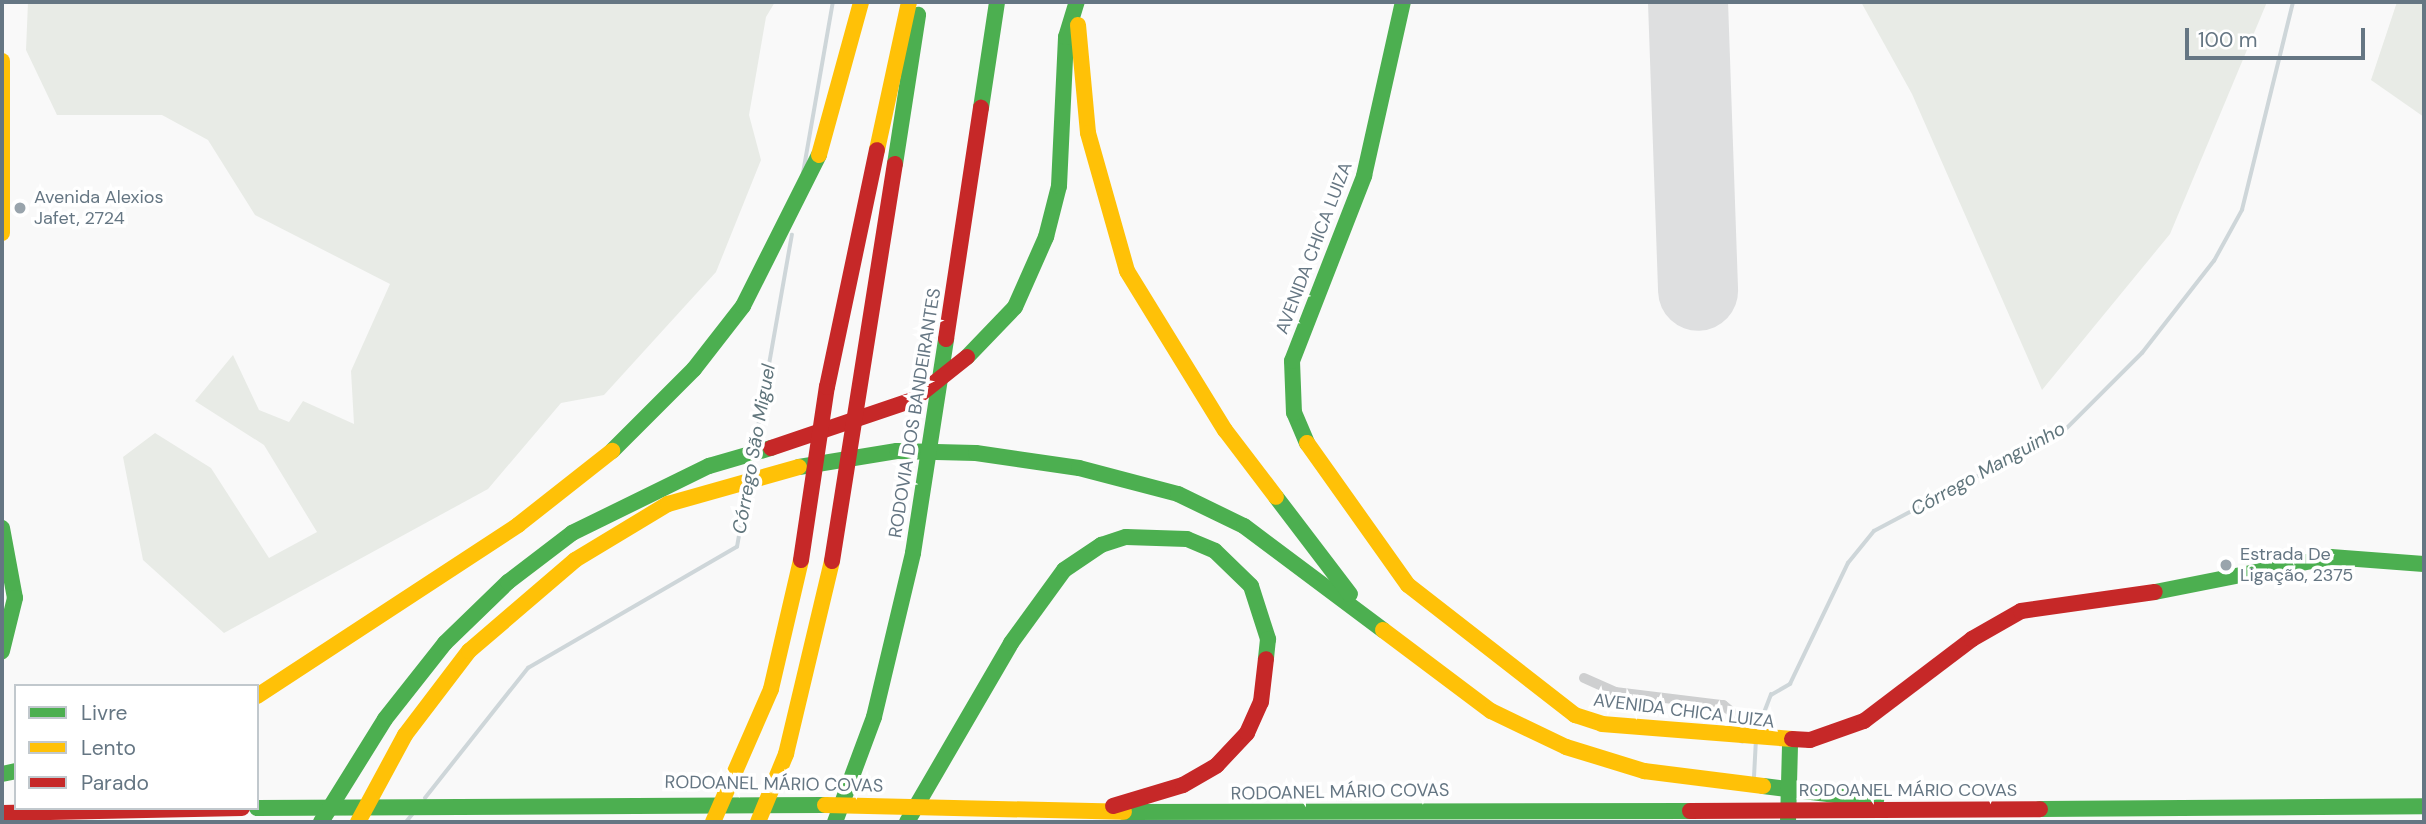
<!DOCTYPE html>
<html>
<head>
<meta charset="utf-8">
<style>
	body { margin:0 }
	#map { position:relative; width:2426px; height:824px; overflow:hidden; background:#f9f9f9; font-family:"DM Sans",sans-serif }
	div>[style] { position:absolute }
	.green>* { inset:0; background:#e8ebe6 }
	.stream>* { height:3.5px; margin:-1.75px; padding:0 1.75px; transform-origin:1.75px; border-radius:1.75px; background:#ced6d9 }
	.runway>* { height:80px; margin:-40px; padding:0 40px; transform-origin:40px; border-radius:40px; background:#dedfe0 }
	.street>* { height:10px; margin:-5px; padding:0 5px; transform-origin:5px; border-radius:5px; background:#cecfd0 }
	.fast>* { height:16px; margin:-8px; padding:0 8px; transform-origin:8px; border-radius:8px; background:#4caf50 }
	.slow>* { height:16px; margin:-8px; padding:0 8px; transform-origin:8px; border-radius:8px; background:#ffc107 }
	.jam>* { height:16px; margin:-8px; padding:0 8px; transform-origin:8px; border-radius:8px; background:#c62828 }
	.dots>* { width:19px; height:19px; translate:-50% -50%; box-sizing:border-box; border:4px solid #fff; border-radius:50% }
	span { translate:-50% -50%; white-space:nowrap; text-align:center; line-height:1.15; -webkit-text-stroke:7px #fff; paint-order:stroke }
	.poi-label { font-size:18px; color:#657683 }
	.left { translate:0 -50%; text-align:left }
	.street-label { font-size:18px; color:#657683 }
	.water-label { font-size:19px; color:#60757c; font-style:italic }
	.frame { position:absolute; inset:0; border:4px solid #657683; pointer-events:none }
	.legend { position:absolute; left:14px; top:684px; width:245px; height:126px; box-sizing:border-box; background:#fff; border:2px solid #c1c8cd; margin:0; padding:9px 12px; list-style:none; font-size:21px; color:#657683 }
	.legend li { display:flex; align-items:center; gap:14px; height:35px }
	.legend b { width:35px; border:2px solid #c1c8cd }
	.scale { position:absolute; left:2185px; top:28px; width:180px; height:32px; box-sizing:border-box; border:4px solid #657683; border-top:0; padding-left:9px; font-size:21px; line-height:24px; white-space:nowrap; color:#657683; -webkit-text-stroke:5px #fff; paint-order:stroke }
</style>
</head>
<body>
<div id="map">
	<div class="green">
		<i style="clip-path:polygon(28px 2px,775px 2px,766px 17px,749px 115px,761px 160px,716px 272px,604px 395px,561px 403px,488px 489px,224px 633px,143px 560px,123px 457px,155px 433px,211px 468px,269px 558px,317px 532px,264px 445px,195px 401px,233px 355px,259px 410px,289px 422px,303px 401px,354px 424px,351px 371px,390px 284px,255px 215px,208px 140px,162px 115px,57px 115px,26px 50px)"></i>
		<i style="clip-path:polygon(1861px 2px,2267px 2px,2170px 234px,2042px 390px,1912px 94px)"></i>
		<i style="clip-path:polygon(2397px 2px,2424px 2px,2424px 117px,2371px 80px)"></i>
	</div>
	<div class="stream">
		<i style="left:802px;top:179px;width:180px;rotate:-80.1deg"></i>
		<i style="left:755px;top:444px;width:212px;rotate:-80deg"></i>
		<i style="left:1757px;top:731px;width:39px;rotate:-69deg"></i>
		<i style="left:1771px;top:695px;width:22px;rotate:-30deg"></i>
		<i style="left:1790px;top:684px;width:134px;rotate:-64.4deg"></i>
		<i style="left:1848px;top:563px;width:41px;rotate:-50.9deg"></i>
		<i style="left:1874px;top:531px;width:216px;rotate:-27.9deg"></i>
		<i style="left:2065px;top:430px;width:109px;rotate:-45deg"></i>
		<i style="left:2142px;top:353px;width:117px;rotate:-52deg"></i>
		<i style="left:2214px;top:261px;width:58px;rotate:-61.2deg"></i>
		<i style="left:2242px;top:210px;width:214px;rotate:-76.2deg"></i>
		<i style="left:1754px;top:777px;width:38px;rotate:-87deg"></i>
		<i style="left:425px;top:798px;width:166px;rotate:-51.6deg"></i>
		<i style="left:528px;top:668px;width:241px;rotate:-30.1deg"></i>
		<i style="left:737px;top:547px;width:58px;rotate:-80deg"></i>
		<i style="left:406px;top:822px;width:13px;rotate:-51deg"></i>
	</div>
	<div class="runway">
		<i style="left:1688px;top:2px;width:289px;rotate:88deg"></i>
	</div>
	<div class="street">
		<i style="left:1584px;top:678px;width:34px;rotate:24deg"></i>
		<i style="left:1615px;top:692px;width:109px;rotate:6.9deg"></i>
		<i style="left:1723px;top:705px;width:13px;rotate:39deg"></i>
		<i style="left:1733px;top:713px;width:27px;rotate:70deg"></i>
	</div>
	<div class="fast">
		<i style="left:981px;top:108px;width:107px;rotate:-81.4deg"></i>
		<i style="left:895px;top:164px;width:151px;rotate:-81.2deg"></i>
		<i style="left:967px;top:357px;width:69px;rotate:-46.2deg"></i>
		<i style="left:1015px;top:307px;width:77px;rotate:-66.1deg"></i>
		<i style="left:1046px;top:237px;width:53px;rotate:-75.7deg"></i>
		<i style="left:1059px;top:186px;width:149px;rotate:-87.3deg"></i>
		<i style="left:1066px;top:37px;width:37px;rotate:-73deg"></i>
		<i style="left:1307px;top:443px;width:33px;rotate:-113deg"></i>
		<i style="left:1294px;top:413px;width:52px;rotate:-92.2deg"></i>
		<i style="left:1292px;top:361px;width:199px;rotate:-68.7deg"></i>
		<i style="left:1364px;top:176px;width:178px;rotate:-77.4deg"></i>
		<i style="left:612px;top:451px;width:116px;rotate:-45deg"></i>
		<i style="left:694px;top:369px;width:80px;rotate:-52.1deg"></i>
		<i style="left:743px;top:306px;width:169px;rotate:-63.3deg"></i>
		<i style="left:799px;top:467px;width:99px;rotate:-9.3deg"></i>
		<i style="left:897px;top:451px;width:79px;rotate:1.5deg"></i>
		<i style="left:976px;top:453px;width:104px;rotate:8.3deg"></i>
		<i style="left:1079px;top:468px;width:102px;rotate:14.7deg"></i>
		<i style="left:1178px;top:494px;width:73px;rotate:25.9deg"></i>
		<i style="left:1244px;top:526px;width:174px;rotate:36.8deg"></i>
		<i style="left:1276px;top:497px;width:122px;rotate:52.7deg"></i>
		<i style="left:2px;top:528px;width:71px;rotate:79.5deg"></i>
		<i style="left:15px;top:598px;width:55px;rotate:103.8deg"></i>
		<i style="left:2155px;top:592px;width:179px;rotate:-11.2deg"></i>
		<i style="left:2331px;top:557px;width:93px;rotate:4.3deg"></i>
		<i style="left:2px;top:774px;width:14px;rotate:-12deg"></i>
		<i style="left:1763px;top:786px;width:114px;rotate:7.1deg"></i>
		<i style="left:257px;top:808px;width:568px;rotate:-0.3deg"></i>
		<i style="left:2040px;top:809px;width:384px;rotate:-0.4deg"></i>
		<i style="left:1124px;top:812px;width:566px;rotate:-0.1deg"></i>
		<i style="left:321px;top:822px;width:121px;rotate:-58.1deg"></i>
		<i style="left:385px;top:719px;width:97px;rotate:-51.7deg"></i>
		<i style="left:445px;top:643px;width:88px;rotate:-44.1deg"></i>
		<i style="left:508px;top:582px;width:81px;rotate:-37.4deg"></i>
		<i style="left:572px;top:533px;width:153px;rotate:-26.1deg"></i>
		<i style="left:709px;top:466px;width:65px;rotate:-16.2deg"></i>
		<i style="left:835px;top:822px;width:112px;rotate:-69.6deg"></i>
		<i style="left:874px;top:717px;width:169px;rotate:-76.6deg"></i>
		<i style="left:913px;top:553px;width:217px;rotate:-81.2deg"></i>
		<i style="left:907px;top:822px;width:207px;rotate:-59.8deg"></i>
		<i style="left:1011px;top:643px;width:90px;rotate:-54deg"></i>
		<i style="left:1064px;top:570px;width:45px;rotate:-34deg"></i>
		<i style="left:1101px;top:545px;width:26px;rotate:-18deg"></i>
		<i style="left:1126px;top:537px;width:61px;rotate:1.9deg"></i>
		<i style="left:1187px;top:539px;width:30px;rotate:23deg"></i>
		<i style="left:1215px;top:551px;width:50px;rotate:44.2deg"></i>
		<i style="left:1251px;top:586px;width:56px;rotate:72.2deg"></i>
		<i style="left:1268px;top:639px;width:20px;rotate:96deg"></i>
		<i style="left:1788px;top:822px;width:79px;rotate:-88.5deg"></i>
	</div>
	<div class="slow">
		<i style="left:1078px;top:25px;width:108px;rotate:84.7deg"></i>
		<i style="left:1088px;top:133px;width:143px;rotate:74.2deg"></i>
		<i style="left:1127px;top:271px;width:187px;rotate:58.4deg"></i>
		<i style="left:1225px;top:430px;width:84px;rotate:52.7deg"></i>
		<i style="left:2px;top:61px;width:172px;rotate:90deg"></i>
		<i style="left:877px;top:150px;width:151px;rotate:-77.8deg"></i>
		<i style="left:819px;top:155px;width:159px;rotate:-74.6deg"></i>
		<i style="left:1307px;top:443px;width:174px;rotate:54.6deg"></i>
		<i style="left:1408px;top:585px;width:212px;rotate:37.9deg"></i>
		<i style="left:1575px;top:715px;width:28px;rotate:18deg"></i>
		<i style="left:1602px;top:724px;width:191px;rotate:4.5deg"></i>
		<i style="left:1383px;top:630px;width:135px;rotate:36.9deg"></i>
		<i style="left:1491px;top:711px;width:83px;rotate:25.6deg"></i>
		<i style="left:1566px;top:747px;width:82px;rotate:17.1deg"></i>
		<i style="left:1644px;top:771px;width:120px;rotate:7.2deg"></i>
		<i style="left:257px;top:696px;width:312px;rotate:-33.2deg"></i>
		<i style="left:518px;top:525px;width:120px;rotate:-38.2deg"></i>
		<i style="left:825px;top:805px;width:299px;rotate:1.3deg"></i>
		<i style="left:358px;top:822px;width:99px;rotate:-61.6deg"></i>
		<i style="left:405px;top:735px;width:106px;rotate:-52.7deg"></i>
		<i style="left:469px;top:651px;width:140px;rotate:-40.6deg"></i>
		<i style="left:575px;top:560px;width:109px;rotate:-31.1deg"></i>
		<i style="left:668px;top:504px;width:136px;rotate:-15.8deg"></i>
		<i style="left:713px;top:822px;width:145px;rotate:-66.4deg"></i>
		<i style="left:771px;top:689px;width:132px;rotate:-76.9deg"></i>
		<i style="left:758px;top:822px;width:74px;rotate:-67.6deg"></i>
		<i style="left:786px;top:754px;width:198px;rotate:-76.6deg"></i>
	</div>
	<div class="jam">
		<i style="left:946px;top:339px;width:234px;rotate:-81.4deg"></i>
		<i style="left:771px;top:448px;width:150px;rotate:-18.7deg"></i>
		<i style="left:913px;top:400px;width:69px;rotate:-38.5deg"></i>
		<i style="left:801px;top:560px;width:175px;rotate:-81.5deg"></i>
		<i style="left:827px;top:387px;width:242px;rotate:-78.1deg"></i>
		<i style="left:832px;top:561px;width:402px;rotate:-81deg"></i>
		<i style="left:1792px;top:739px;width:18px;rotate:3deg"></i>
		<i style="left:1810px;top:740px;width:57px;rotate:-19.4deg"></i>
		<i style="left:1864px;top:721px;width:136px;rotate:-37.2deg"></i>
		<i style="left:1972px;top:639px;width:56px;rotate:-29.7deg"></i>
		<i style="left:2021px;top:611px;width:135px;rotate:-8.1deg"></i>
		<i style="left:1113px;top:806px;width:73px;rotate:-16.7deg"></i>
		<i style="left:1183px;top:785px;width:39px;rotate:-30deg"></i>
		<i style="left:1217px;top:765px;width:44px;rotate:-46.8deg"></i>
		<i style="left:1247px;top:733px;width:34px;rotate:-66deg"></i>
		<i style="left:1261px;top:702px;width:43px;rotate:-83.4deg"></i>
		<i style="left:1690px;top:811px;width:350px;rotate:-0.3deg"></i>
		<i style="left:2px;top:813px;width:240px;rotate:-1.2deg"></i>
	</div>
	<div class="dots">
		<i style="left:20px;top:208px;background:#99a4ac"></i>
		<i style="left:2226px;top:565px;background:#99a4ac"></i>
	</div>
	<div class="poi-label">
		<span class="left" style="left:34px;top:208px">Avenida Alexios<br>Jafet, 2724</span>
		<span class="left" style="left:2240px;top:565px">Estrada De<br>Ligação, 2375</span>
	</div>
	<div class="street-label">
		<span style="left:1314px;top:248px;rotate:-69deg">AVENIDA CHICA LUIZA</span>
		<span style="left:915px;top:413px;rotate:-81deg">RODOVIA DOS BANDEIRANTES</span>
		<span style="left:1684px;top:711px;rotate:7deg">AVENIDA CHICA LUIZA</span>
		<span style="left:774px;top:784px;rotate:1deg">RODOANEL MÁRIO COVAS</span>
		<span style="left:1908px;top:790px">RODOANEL MÁRIO COVAS</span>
		<span style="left:1340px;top:792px;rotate:-1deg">RODOANEL MÁRIO COVAS</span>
	</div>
	<div class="water-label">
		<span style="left:754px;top:449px;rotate:-80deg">Córrego São Miguel</span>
		<span style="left:1988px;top:469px;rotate:-29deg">Córrego Manguinho</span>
	</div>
	<div class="frame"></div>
	<ul class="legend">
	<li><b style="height:9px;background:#4caf50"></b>Livre</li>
	<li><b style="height:9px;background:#ffc107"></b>Lento</li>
	<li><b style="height:9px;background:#c62828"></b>Parado</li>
	</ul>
	<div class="scale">100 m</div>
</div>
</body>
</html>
